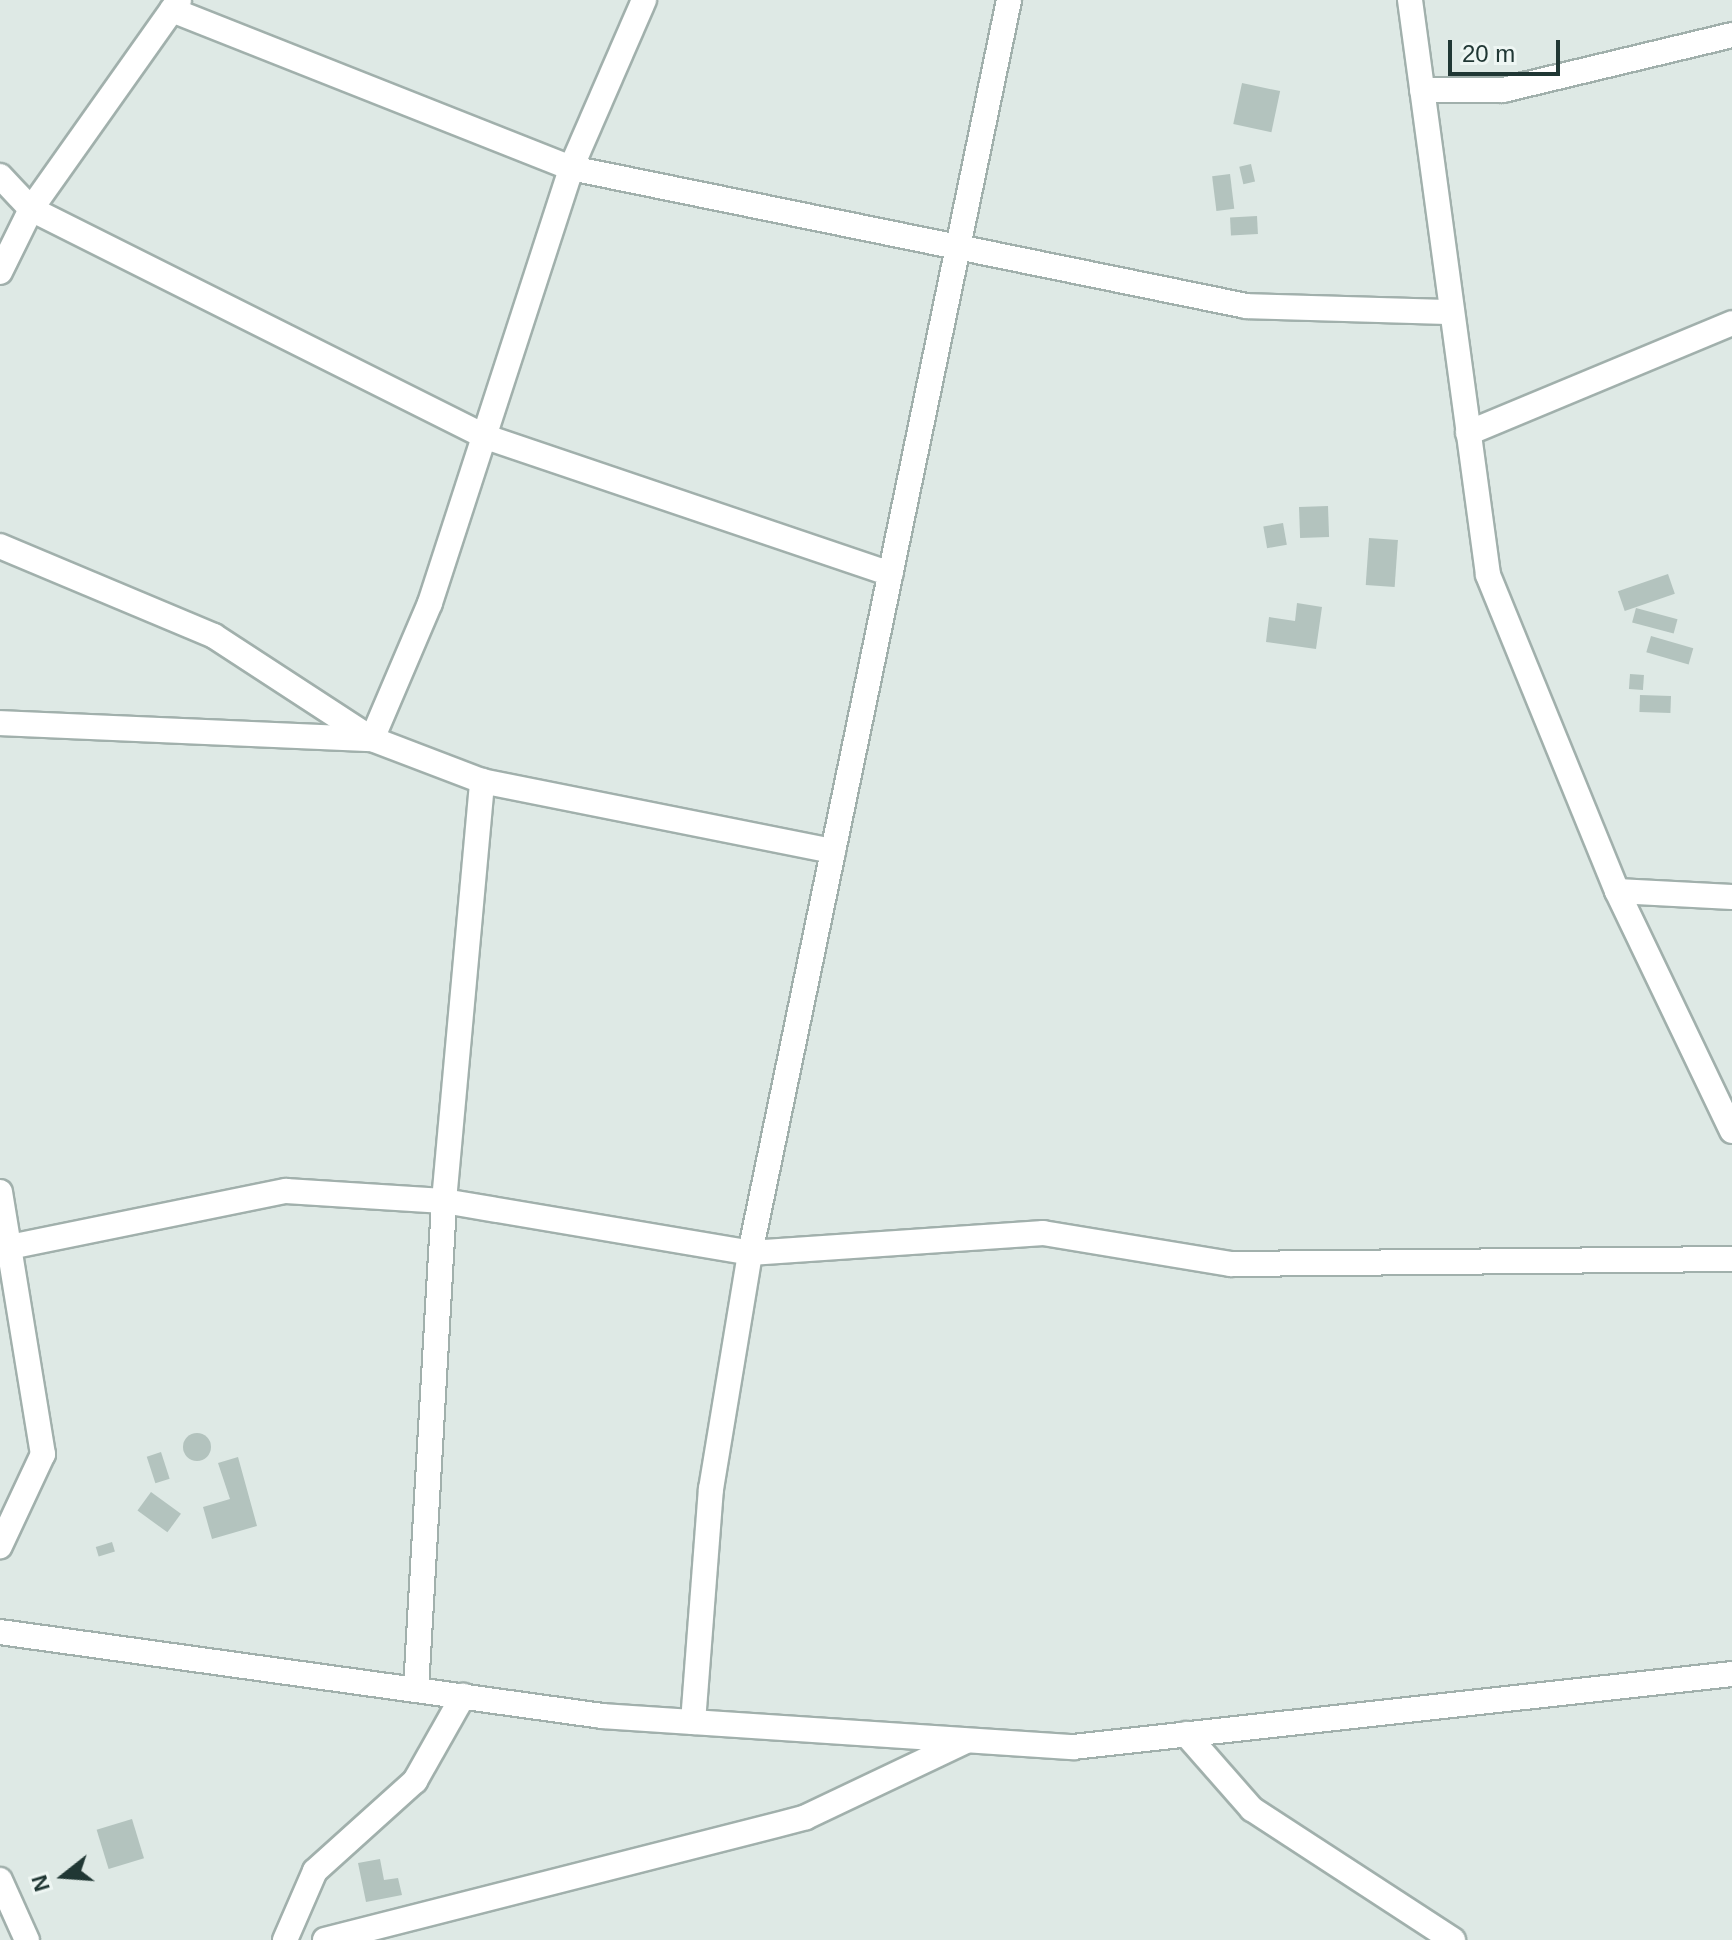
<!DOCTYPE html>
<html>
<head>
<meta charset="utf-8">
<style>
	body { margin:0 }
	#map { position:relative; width:1732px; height:1940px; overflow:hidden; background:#dee9e5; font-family:Helvetica,sans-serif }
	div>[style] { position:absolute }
	.building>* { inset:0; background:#b3c3be; transform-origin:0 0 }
	.round { border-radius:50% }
	.roads { filter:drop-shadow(2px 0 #a1b0ac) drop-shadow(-2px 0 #a1b0ac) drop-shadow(0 2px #a1b0ac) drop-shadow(0 -2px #a1b0ac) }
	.street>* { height:24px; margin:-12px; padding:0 12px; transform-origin:12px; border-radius:12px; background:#fff }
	span { translate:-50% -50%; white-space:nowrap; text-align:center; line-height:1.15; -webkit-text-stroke:6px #eef6f3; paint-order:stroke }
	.north { position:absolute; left:24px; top:1836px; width:80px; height:80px; -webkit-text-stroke:6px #eef6f3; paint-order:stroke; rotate:253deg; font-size:22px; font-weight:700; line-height:32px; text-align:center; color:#203734 }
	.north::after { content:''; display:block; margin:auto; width:28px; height:36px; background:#203734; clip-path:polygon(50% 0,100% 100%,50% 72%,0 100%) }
	.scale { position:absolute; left:1448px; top:40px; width:112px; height:36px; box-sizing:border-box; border:4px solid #203734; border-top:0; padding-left:10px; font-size:24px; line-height:28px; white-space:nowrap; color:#203734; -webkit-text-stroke:6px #eef6f3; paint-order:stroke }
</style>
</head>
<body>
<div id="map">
	<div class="building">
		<i style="left:1242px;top:83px;width:39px;height:42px;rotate:12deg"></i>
		<i style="left:1251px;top:164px;width:18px;height:12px;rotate:77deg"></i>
		<i style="left:1230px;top:174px;width:35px;height:18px;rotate:83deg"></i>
		<i style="left:1257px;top:216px;width:18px;height:27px;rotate:87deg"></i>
		<i style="left:1328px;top:506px;width:31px;height:29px;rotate:88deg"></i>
		<i style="left:1283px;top:523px;width:22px;height:20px;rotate:80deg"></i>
		<i style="left:1369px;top:538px;width:29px;height:47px;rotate:4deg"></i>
		<i style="left:1668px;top:574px;width:21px;height:53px;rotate:71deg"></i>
		<i style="clip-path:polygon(1297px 603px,1322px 607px,1316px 649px,1266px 642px,1269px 617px,1295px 621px)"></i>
		<i style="left:1636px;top:608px;width:43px;height:15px;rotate:15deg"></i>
		<i style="left:1651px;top:636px;width:44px;height:17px;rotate:16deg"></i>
		<i style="left:1630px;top:674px;width:14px;height:15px;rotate:4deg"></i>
		<i style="left:1640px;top:695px;width:31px;height:17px;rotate:2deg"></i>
		<i class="round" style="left:183px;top:1433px;width:28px;height:28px"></i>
		<i style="left:161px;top:1452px;width:28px;height:15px;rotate:72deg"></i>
		<i style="clip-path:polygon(238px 1457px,257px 1526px,212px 1539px,203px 1507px,230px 1499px,218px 1463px)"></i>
		<i style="left:151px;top:1492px;width:37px;height:23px;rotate:36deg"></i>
		<i style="left:112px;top:1542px;width:10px;height:17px;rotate:73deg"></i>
		<i style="left:132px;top:1819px;width:41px;height:37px;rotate:73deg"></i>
		<i style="clip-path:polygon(380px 1859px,384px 1880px,398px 1878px,402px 1895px,366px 1902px,358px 1863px)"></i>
	</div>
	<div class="roads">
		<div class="street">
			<i style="left:1410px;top:0;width:580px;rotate:82.27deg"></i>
			<i style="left:1488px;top:575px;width:341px;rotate:67.8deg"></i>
			<i style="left:1617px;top:891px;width:266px;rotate:64.4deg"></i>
			<i style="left:172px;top:10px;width:429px;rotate:21.6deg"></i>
			<i style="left:571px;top:168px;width:689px;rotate:11.55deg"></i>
			<i style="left:1246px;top:306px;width:206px;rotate:1.7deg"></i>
			<i style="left:1422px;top:90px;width:81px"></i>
			<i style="left:1503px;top:90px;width:236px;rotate:-13.5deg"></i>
			<i style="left:0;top:176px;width:45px;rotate:46.8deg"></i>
			<i style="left:31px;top:209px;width:509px;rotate:26.62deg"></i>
			<i style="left:486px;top:437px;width:427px;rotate:18.7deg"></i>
			<i style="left:0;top:272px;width:70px;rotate:-63.8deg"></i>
			<i style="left:31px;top:209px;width:256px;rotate:-54.7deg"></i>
			<i style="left:1468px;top:433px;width:286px;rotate:-22.6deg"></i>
			<i style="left:0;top:546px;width:232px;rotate:22.8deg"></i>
			<i style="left:214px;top:636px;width:189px;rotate:33.1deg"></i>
			<i style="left:372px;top:739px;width:148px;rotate:-66.9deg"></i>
			<i style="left:430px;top:603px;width:457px;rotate:-72deg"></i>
			<i style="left:571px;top:168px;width:183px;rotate:-66.5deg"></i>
			<i style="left:0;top:723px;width:372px;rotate:2.5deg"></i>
			<i style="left:372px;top:739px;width:118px;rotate:20.9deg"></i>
			<i style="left:482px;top:781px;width:358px;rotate:11.3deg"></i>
			<i style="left:1617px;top:891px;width:115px;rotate:3deg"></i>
			<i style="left:0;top:1192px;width:266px;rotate:80.7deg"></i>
			<i style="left:43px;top:1454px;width:102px;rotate:115.1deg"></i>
			<i style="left:0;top:1249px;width:292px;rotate:-11.5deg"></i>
			<i style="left:286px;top:1191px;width:158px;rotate:3.6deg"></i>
			<i style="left:444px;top:1201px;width:310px;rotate:9.6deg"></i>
			<i style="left:750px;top:1253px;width:294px;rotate:-3.9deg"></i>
			<i style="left:1043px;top:1233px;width:191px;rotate:9.4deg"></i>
			<i style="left:1231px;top:1264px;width:501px;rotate:-0.57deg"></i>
			<i style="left:0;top:1632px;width:608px;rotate:7.94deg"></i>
			<i style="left:602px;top:1716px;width:472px;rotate:3.8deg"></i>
			<i style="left:1073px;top:1747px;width:663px;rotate:-6.32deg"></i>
			<i style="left:416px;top:1689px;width:489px;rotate:-86.7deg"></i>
			<i style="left:444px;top:1201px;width:422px;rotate:-84.8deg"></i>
			<i style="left:693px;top:1722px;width:234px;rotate:-85.6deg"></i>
			<i style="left:711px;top:1489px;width:239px;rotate:-80.6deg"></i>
			<i style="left:750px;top:1253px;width:1279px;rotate:-78.32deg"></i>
			<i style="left:1186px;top:1734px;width:100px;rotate:48.7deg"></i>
			<i style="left:1252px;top:1809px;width:240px;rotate:33.1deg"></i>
			<i style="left:0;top:1880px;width:66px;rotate:65.8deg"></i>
			<i style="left:285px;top:1940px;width:75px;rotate:-66.5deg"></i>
			<i style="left:315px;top:1871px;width:135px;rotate:-42deg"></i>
			<i style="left:415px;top:1781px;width:98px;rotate:-60.5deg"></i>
			<i style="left:325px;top:1940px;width:496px;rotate:-14.3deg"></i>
			<i style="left:806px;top:1817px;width:177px;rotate:-25.4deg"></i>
		</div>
	</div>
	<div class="north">N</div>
	<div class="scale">20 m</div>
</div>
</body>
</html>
